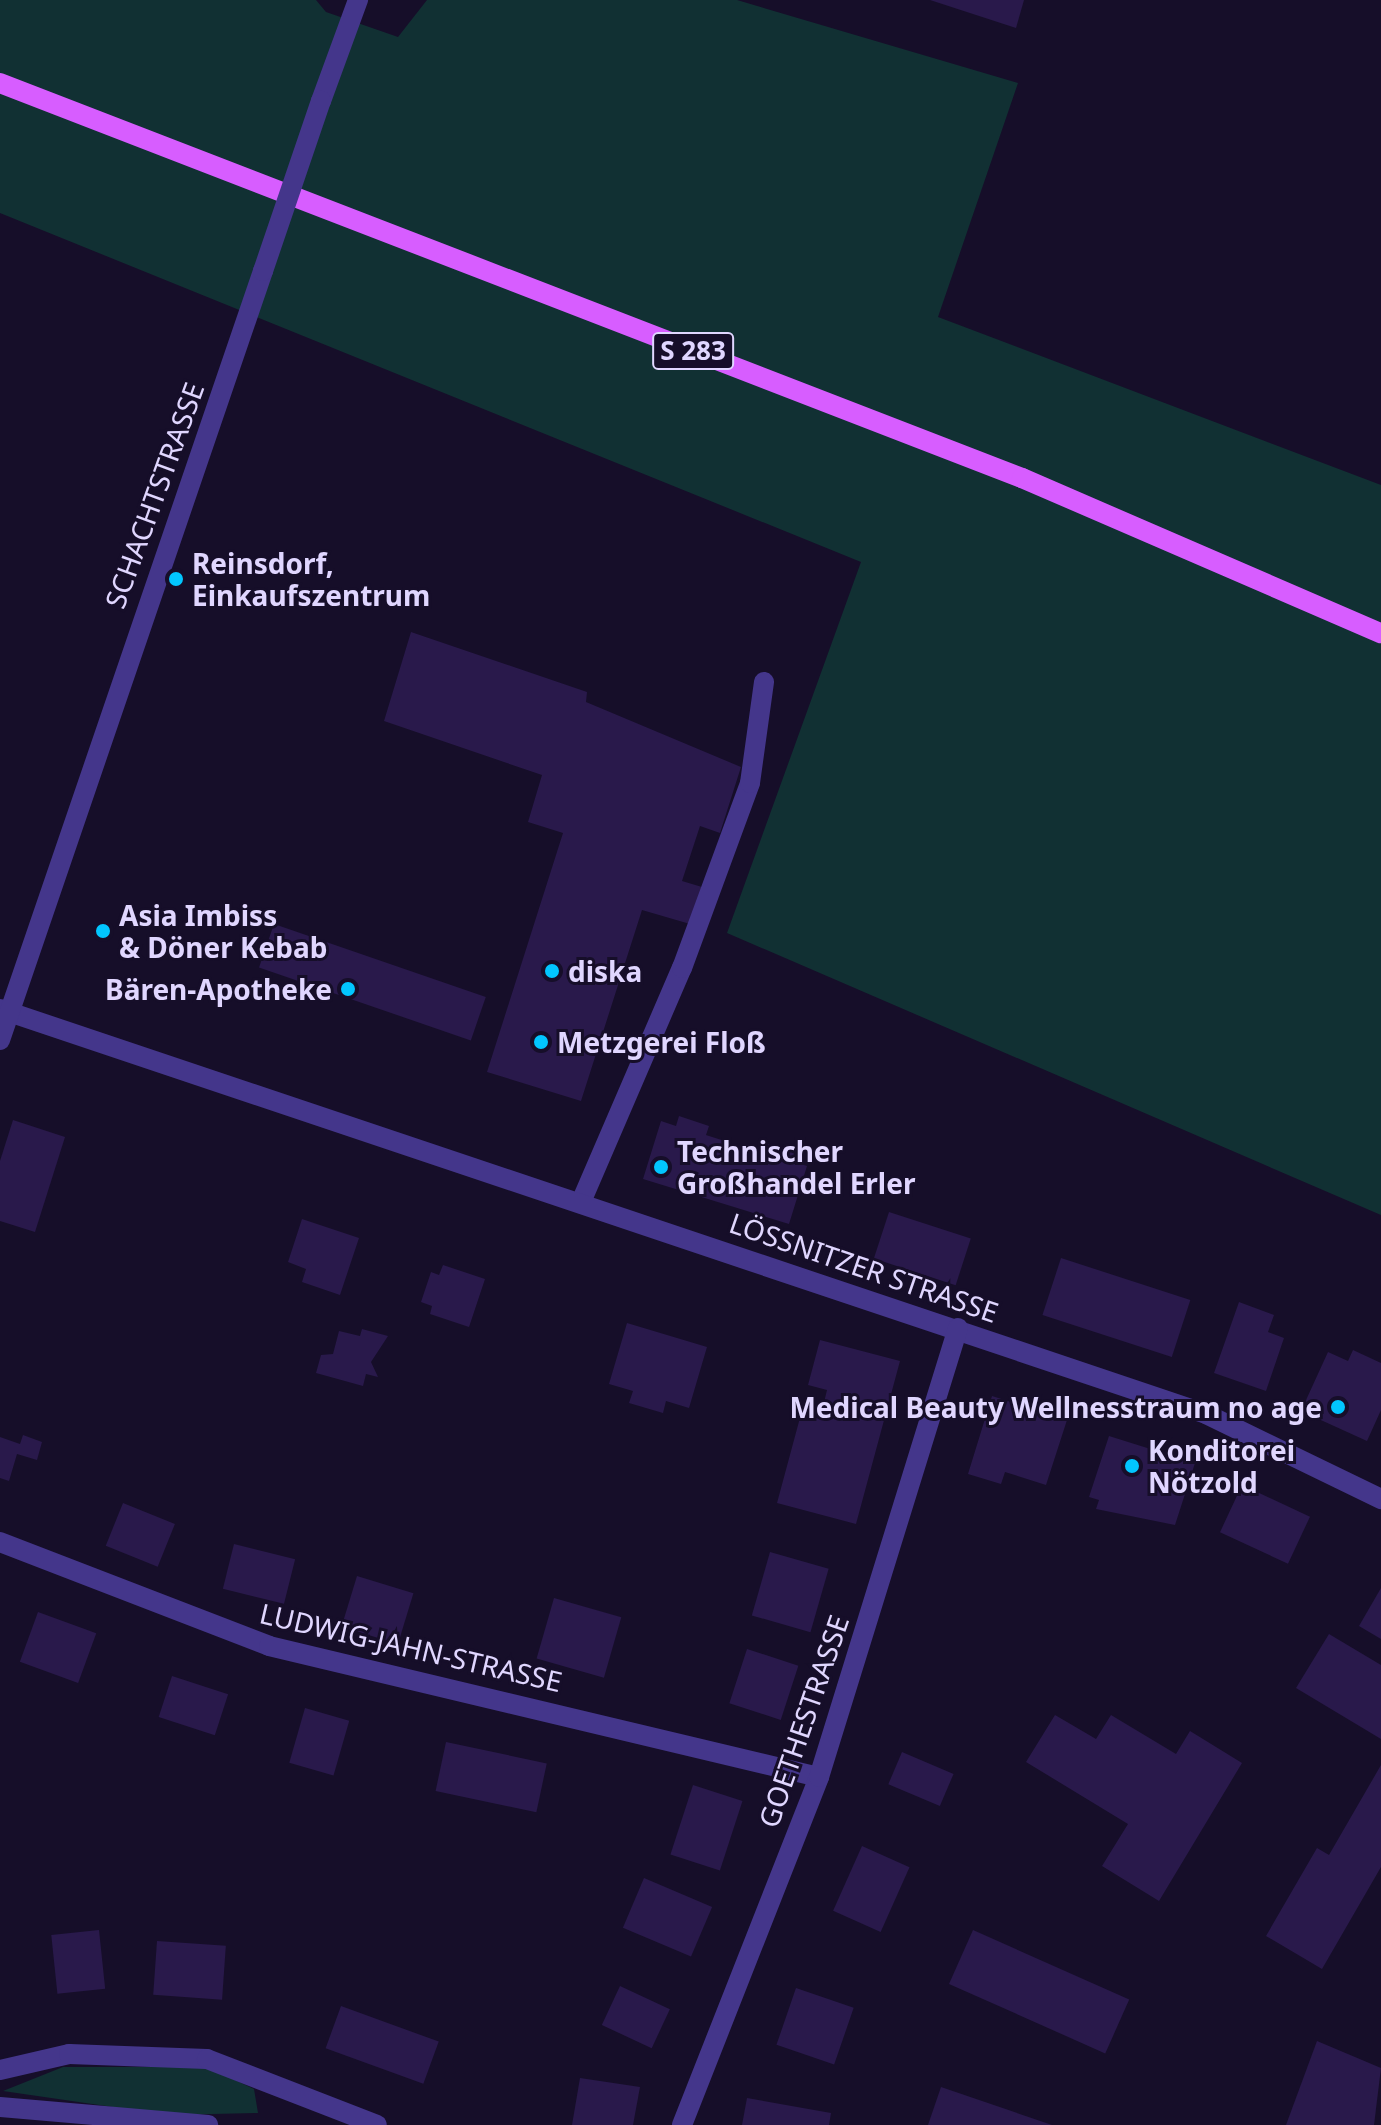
<!DOCTYPE html>
<html>
<head>
<meta charset="utf-8">
<style>
	body { margin:0 }
	#map { position:relative; width:1381px; height:2125px; overflow:hidden; background:#160e29; font-family:"Noto Sans",sans-serif }
	div>[style] { position:absolute }
	.green>* { inset:0; background:#113033 }
	.building>* { inset:0; background:#29194b; transform-origin:0 0 }
	.lane>* { height:20px; margin:-10px; padding:0 10px; transform-origin:10px; border-radius:10px; background:#44368b }
	.street>* { height:20px; margin:-10px; padding:0 10px; transform-origin:10px; border-radius:10px; background:#44368b }
	.primary>* { height:20px; margin:-10px; padding:0 10px; transform-origin:10px; border-radius:10px; background:#d75dff }
	.street-bridge>* { height:20px; margin:-10px; padding:0 10px; transform-origin:10px; border-radius:10px; background:#44368b }
	.dots>* { width:22px; height:22px; translate:-50% -50%; box-sizing:border-box; border:4px solid #160e29; border-radius:50% }
	span { translate:-50% -50%; white-space:nowrap; text-align:center; line-height:1.15; -webkit-text-stroke:6px #160e29; paint-order:stroke }
	.shield-label span { padding:2px 6px; background:#160e29; border:2px solid; border-radius:6px; -webkit-text-stroke-width:0 }
	.shield-label { font-size:26px; color:#e0d6ff; font-weight:700 }
	.street-label { font-size:28px; color:#e0d6ff }
	.poi-label { font-size:28px; color:#e0d6ff; font-weight:700 }
	.left { translate:0 -50%; text-align:left }
	.right { translate:-100% -50%; text-align:right }
</style>
</head>
<body>
<div id="map">
	<div class="green">
		<i style="clip-path:polygon(0 0,316px 0,326px 12px,398px 37px,427px 0,737px 0,1018px 83px,938px 317px,1381px 485px,1381px 1215px,727px 933px,861px 562px,0 213px)"></i>
		<i style="clip-path:polygon(63px 2067px,207px 2067px,254px 2089px,258px 2113px,168px 2115px,3px 2091px)"></i>
	</div>
	<div class="building">
		<i style="clip-path:polygon(930px 0,1024px 0,1016px 28px)"></i>
		<i style="clip-path:polygon(411px 632px,587px 692px,586px 702px,741px 767px,720px 833px,700px 826px,682px 881px,702px 887px,690px 924px,642px 910px,581px 1101px,487px 1072px,563px 833px,528px 822px,542px 775px,384px 721px)"></i>
		<i style="left:274px;top:924px;width:224px;height:46px;rotate:19deg"></i>
		<i style="clip-path:polygon(679px 1116px,709px 1126px,706px 1135px,759px 1152px,762px 1142px,798px 1153px,795px 1162px,807px 1166px,789px 1224px,643px 1179px,661px 1121px,676px 1126px)"></i>
		<i style="clip-path:polygon(13px 1120px,65px 1137px,35px 1232px,0 1221px,0 1161px)"></i>
		<i style="left:889px;top:1212px;width:86px;height:49px;rotate:18deg"></i>
		<i style="clip-path:polygon(302px 1219px,359px 1238px,340px 1295px,302px 1282px,306px 1269px,288px 1262px)"></i>
		<i style="left:1061px;top:1258px;width:136px;height:60px;rotate:18deg"></i>
		<i style="clip-path:polygon(443px 1265px,485px 1279px,469px 1327px,430px 1314px,432px 1306px,421px 1302px,431px 1272px,439px 1275px)"></i>
		<i style="clip-path:polygon(1239px 1302px,1274px 1315px,1268px 1332px,1284px 1338px,1266px 1391px,1214px 1373px)"></i>
		<i style="clip-path:polygon(627px 1323px,707px 1347px,689px 1408px,666px 1401px,663px 1413px,629px 1403px,633px 1391px,609px 1384px)"></i>
		<i style="clip-path:polygon(362px 1329px,388px 1336px,371px 1362px,378px 1377px,366px 1374px,363px 1386px,316px 1373px,321px 1355px,333px 1354px,339px 1331px,360px 1336px)"></i>
		<i style="clip-path:polygon(820px 1340px,900px 1361px,856px 1524px,777px 1503px,801px 1414px,820px 1419px,827px 1390px,808px 1385px)"></i>
		<i style="clip-path:polygon(1353px 1350px,1381px 1363px,1381px 1410px,1367px 1441px,1301px 1411px,1328px 1352px,1348px 1361px)"></i>
		<i style="clip-path:polygon(992px 1396px,1067px 1420px,1046px 1485px,1005px 1472px,1001px 1484px,968px 1474px)"></i>
		<i style="clip-path:polygon(23px 1435px,42px 1442px,37px 1460px,17px 1454px,9px 1481px,0 1478px,0 1437px,20px 1444px)"></i>
		<i style="clip-path:polygon(1109px 1436px,1195px 1463px,1175px 1525px,1096px 1509px,1099px 1500px,1089px 1497px)"></i>
		<i style="left:1242px;top:1485px;width:75px;height:52px;rotate:25deg"></i>
		<i style="left:123px;top:1503px;width:56px;height:46px;rotate:22deg"></i>
		<i style="left:234px;top:1544px;width:63px;height:46px;rotate:14deg"></i>
		<i style="left:770px;top:1552px;width:61px;height:66px;rotate:16deg"></i>
		<i style="left:357px;top:1576px;width:59px;height:53px;rotate:17deg"></i>
		<i style="clip-path:polygon(1381px 1588px,1381px 1639px,1359px 1626px)"></i>
		<i style="left:554px;top:1598px;width:70px;height:63px;rotate:16deg"></i>
		<i style="left:38px;top:1612px;width:62px;height:53px;rotate:20deg"></i>
		<i style="clip-path:polygon(1329px 1634px,1381px 1665px,1381px 1739px,1296px 1688px)"></i>
		<i style="left:747px;top:1649px;width:54px;height:57px;rotate:18deg"></i>
		<i style="left:172px;top:1676px;width:59px;height:43px;rotate:18deg"></i>
		<i style="left:305px;top:1708px;width:46px;height:57px;rotate:16deg"></i>
		<i style="clip-path:polygon(1055px 1715px,1096px 1739px,1111px 1715px,1176px 1754px,1190px 1731px,1242px 1763px,1159px 1901px,1102px 1866px,1128px 1824px,1026px 1762px)"></i>
		<i style="left:446px;top:1742px;width:103px;height:50px;rotate:12deg"></i>
		<i style="left:902px;top:1752px;width:56px;height:35px;rotate:23deg"></i>
		<i style="clip-path:polygon(1381px 1765px,1381px 1867px,1322px 1969px,1266px 1936px,1317px 1848px,1329px 1855px)"></i>
		<i style="left:693px;top:1785px;width:52px;height:73px;rotate:18deg"></i>
		<i style="left:862px;top:1846px;width:52px;height:71px;rotate:24deg"></i>
		<i style="left:644px;top:1878px;width:74px;height:54px;rotate:23deg"></i>
		<i style="left:99px;top:1930px;width:59px;height:48px;rotate:84deg"></i>
		<i style="left:973px;top:1930px;width:171px;height:59px;rotate:24deg"></i>
		<i style="left:157px;top:1941px;width:69px;height:54px;rotate:4deg"></i>
		<i style="left:620px;top:1986px;width:55px;height:43px;rotate:25deg"></i>
		<i style="left:796px;top:1988px;width:61px;height:60px;rotate:19deg"></i>
		<i style="left:341px;top:2006px;width:104px;height:45px;rotate:20deg"></i>
		<i style="clip-path:polygon(1317px 2041px,1381px 2068px,1374px 2125px,1286px 2125px)"></i>
		<i style="clip-path:polygon(580px 2078px,640px 2087px,633px 2125px,572px 2125px)"></i>
		<i style="clip-path:polygon(941px 2087px,1052px 2125px,928px 2125px)"></i>
		<i style="clip-path:polygon(747px 2098px,831px 2113px,829px 2125px,742px 2125px)"></i>
	</div>
	<div class="lane">
		<i style="left:581px;top:1202px;width:255px;rotate:-66.7deg"></i>
		<i style="left:682px;top:968px;width:197px;rotate:-69.8deg"></i>
		<i style="left:750px;top:783px;width:102px;rotate:-82.1deg"></i>
	</div>
	<div class="street">
		<i style="left:321px;top:101px;width:108px;rotate:-69.9deg"></i>
		<i style="left:0;top:1009px;width:1272px;rotate:18.56deg"></i>
		<i style="left:1206px;top:1414px;width:195px;rotate:25.9deg"></i>
		<i style="left:0;top:1040px;width:813px;rotate:-71.12deg"></i>
		<i style="left:0;top:1542px;width:288px;rotate:21.1deg"></i>
		<i style="left:269px;top:1646px;width:565px;rotate:13.4deg"></i>
		<i style="left:0;top:2070px;width:71px;rotate:-13.1deg"></i>
		<i style="left:69px;top:2054px;width:138px;rotate:2.1deg"></i>
		<i style="left:207px;top:2059px;width:182px;rotate:21.2deg"></i>
		<i style="left:0;top:2107px;width:209px;rotate:4.9deg"></i>
		<i style="left:682px;top:2125px;width:374px;rotate:-68.5deg"></i>
		<i style="left:819px;top:1777px;width:470px;rotate:-72.8deg"></i>
	</div>
	<div class="primary">
		<i style="left:0;top:83px;width:1096px;rotate:21.13deg"></i>
		<i style="left:1022px;top:478px;width:391px;rotate:23.4deg"></i>
	</div>
	<div class="street-bridge">
		<i style="left:263px;top:271px;width:180px;rotate:-71.2deg"></i>
	</div>
	<div class="dots">
		<i style="left:176px;top:579px;background:#02c6ff"></i>
		<i style="left:103px;top:931px;background:#02c6ff"></i>
		<i style="left:552px;top:971px;background:#02c6ff"></i>
		<i style="left:348px;top:989px;background:#02c6ff"></i>
		<i style="left:541px;top:1042px;background:#02c6ff"></i>
		<i style="left:661px;top:1167px;background:#02c6ff"></i>
		<i style="left:1338px;top:1407px;background:#02c6ff"></i>
		<i style="left:1132px;top:1466px;background:#02c6ff"></i>
	</div>
	<div class="shield-label">
		<span style="left:693px;top:351px">S 283</span>
	</div>
	<div class="street-label">
		<span style="left:154px;top:495px;rotate:-70deg">SCHACHTSTRASSE</span>
		<span style="left:864px;top:1267px;rotate:19deg">LÖSSNITZER STRASSE</span>
		<span style="left:411px;top:1647px;rotate:13deg">LUDWIG-JAHN-STRASSE</span>
		<span style="left:803px;top:1721px;rotate:-71deg">GOETHESTRASSE</span>
	</div>
	<div class="poi-label">
		<span class="left" style="left:192px;top:579px">Reinsdorf,<br>Einkaufszentrum</span>
		<span class="left" style="left:119px;top:931px">Asia Imbiss<br>&amp; Döner Kebab</span>
		<span class="left" style="left:568px;top:971px">diska</span>
		<span class="right" style="left:332px;top:989px">Bären-Apotheke</span>
		<span class="left" style="left:557px;top:1042px">Metzgerei Floß</span>
		<span class="left" style="left:677px;top:1167px">Technischer<br>Großhandel Erler</span>
		<span class="right" style="left:1322px;top:1407px">Medical Beauty Wellnesstraum no age</span>
		<span class="left" style="left:1148px;top:1466px">Konditorei<br>Nötzold</span>
	</div>
</div>
</body>
</html>
